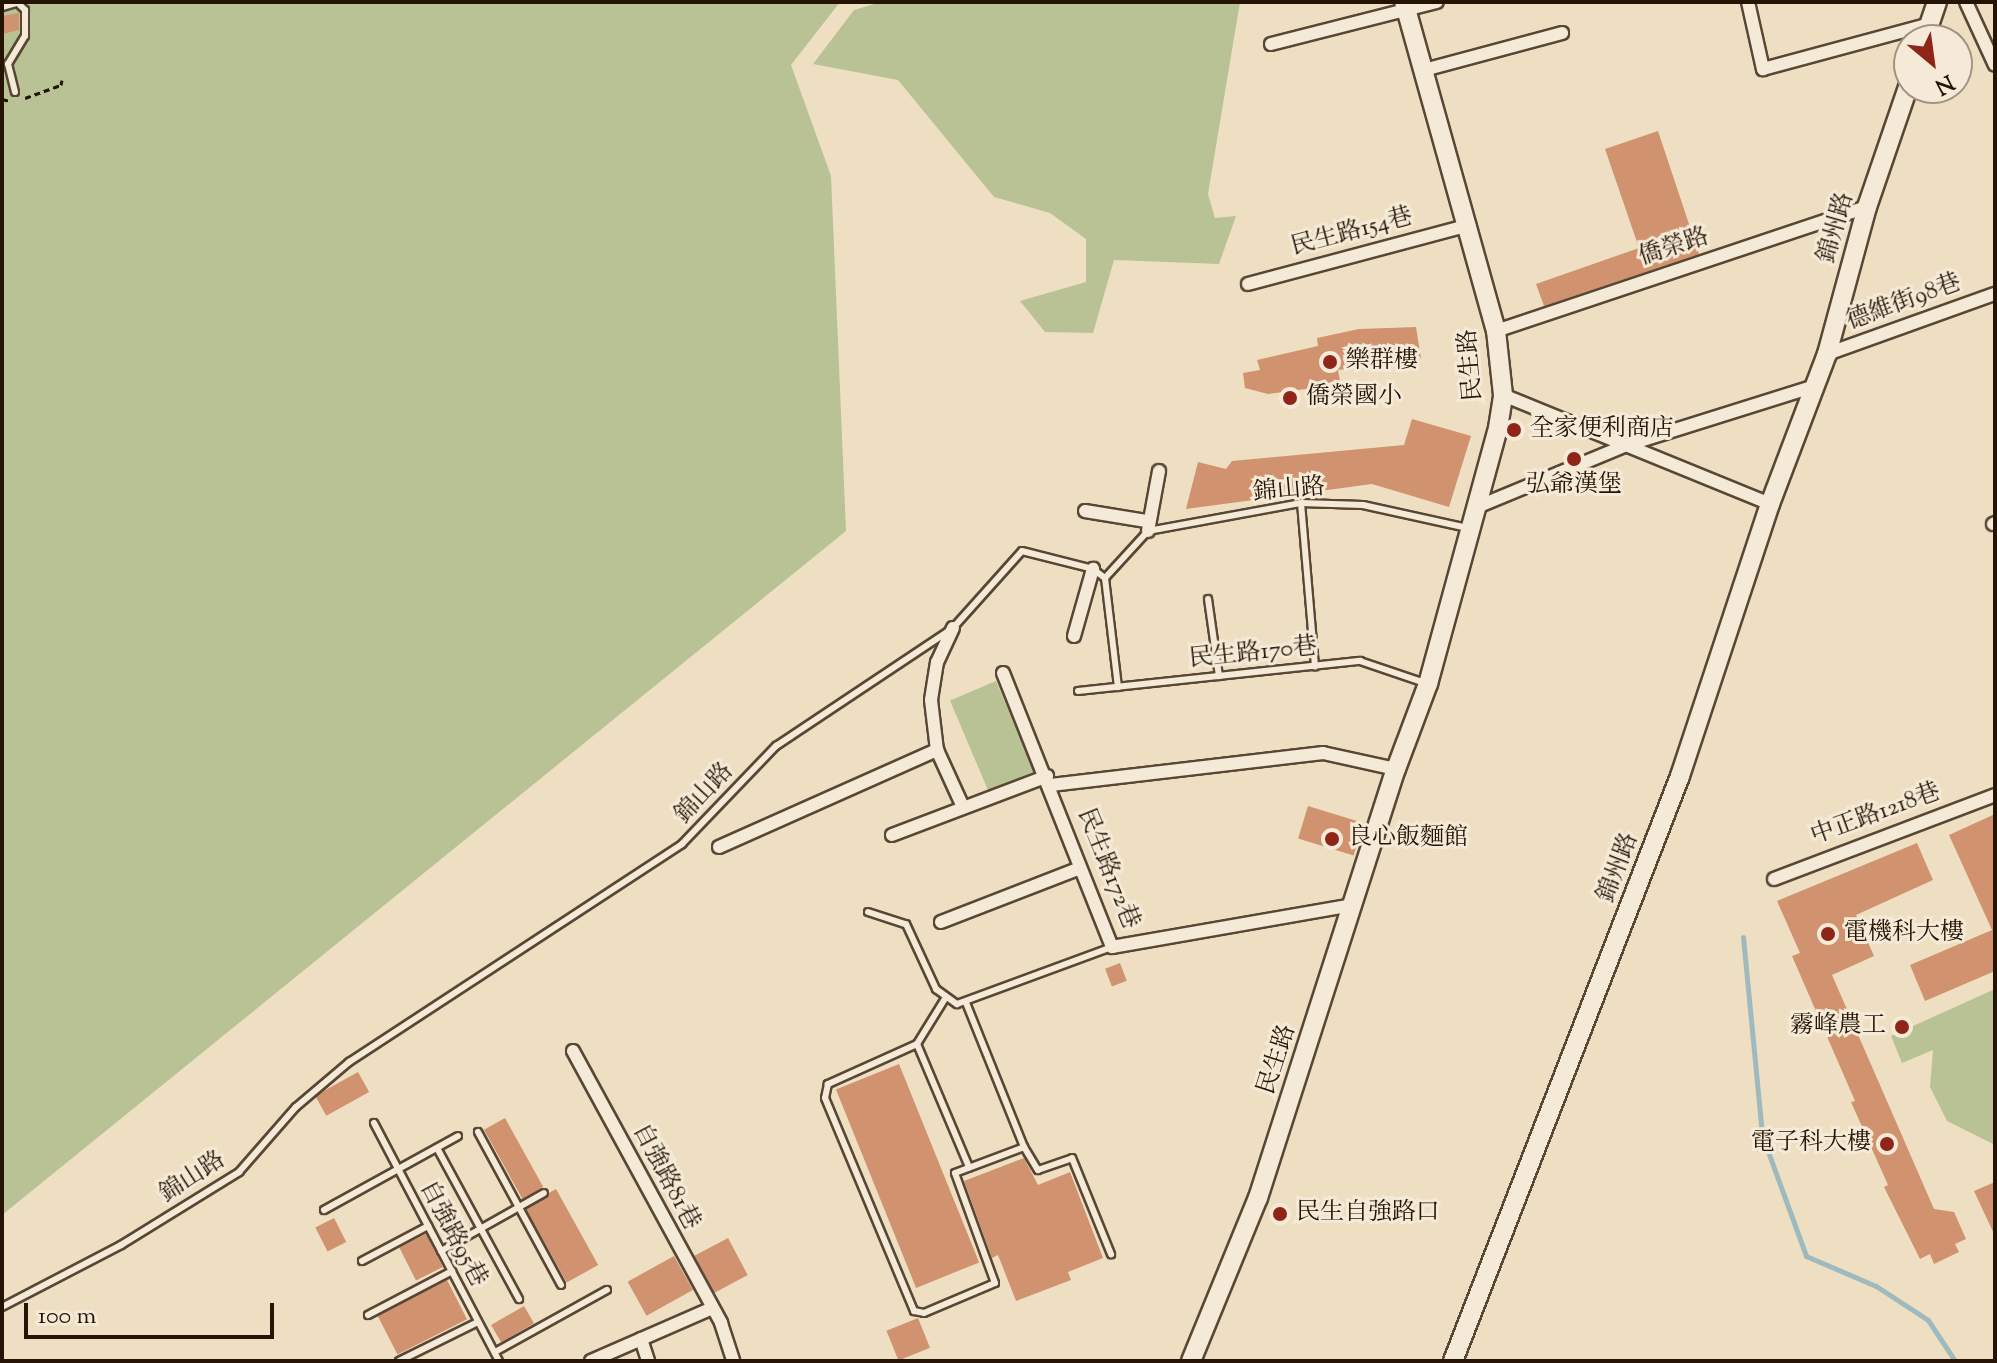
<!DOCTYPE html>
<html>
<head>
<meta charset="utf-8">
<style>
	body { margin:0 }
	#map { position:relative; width:1997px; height:1363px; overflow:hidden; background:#eedfc2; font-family:"Sorts Mill Goudy","Noto Serif TC",serif }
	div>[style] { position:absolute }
	.green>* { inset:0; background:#b8c294; transform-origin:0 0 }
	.stream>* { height:5px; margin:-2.5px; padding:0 2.5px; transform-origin:2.5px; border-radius:2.5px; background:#9fbabe }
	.building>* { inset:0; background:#d1926f; transform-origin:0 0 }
	.path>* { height:3px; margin-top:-1.5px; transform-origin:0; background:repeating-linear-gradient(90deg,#251404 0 6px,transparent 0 10px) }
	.roads { filter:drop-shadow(2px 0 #574734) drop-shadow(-2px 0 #574734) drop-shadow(0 2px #574734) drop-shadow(0 -2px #574734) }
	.lane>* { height:6px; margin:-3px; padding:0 3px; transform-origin:3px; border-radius:3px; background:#f4ead7 }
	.street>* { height:12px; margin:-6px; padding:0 6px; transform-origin:6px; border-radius:6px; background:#f4ead7 }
	.secondary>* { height:18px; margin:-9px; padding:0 9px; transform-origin:9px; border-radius:9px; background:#f4ead7 }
	.dots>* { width:22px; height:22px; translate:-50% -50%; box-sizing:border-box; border:4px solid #f4ead7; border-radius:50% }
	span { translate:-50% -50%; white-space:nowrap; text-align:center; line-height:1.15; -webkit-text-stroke:6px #f4ead7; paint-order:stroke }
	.street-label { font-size:24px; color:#251404 }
	.poi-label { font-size:24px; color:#251404 }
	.left { translate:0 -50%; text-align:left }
	.right { translate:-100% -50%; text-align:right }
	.frame { position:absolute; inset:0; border:4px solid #251404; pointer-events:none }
	.north { position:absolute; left:1893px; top:24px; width:80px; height:80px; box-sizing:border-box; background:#f4ead7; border:2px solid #a19483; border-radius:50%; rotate:151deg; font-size:22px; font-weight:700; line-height:32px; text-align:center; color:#251404 }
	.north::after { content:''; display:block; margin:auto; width:28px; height:36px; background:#8f2418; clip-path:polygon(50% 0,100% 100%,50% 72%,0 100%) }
	.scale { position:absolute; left:24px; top:1303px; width:250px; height:36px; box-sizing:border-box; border:4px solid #251404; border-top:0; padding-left:10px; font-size:24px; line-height:28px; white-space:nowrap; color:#251404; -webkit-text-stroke:6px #f4ead7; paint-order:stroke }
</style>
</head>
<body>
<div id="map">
	<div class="green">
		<i style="clip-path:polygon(2px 2px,840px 2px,791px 65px,831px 176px,846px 531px,2px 1215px)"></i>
		<i style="clip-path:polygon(881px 2px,1240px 2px,1208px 194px,1215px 218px,1236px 216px,1219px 264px,1114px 260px,1093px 333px,1045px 332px,1020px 301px,1086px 282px,1086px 239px,1050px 213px,994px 197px,898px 80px,813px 64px,854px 10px)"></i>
		<i style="left:996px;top:681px;width:98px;height:50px;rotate:67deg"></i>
		<i style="clip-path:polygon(1995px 989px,1995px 1145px,1947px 1121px,1930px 1087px,1933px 1050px,1902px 1063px,1891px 1036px)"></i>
	</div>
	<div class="stream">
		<i style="left:1743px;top:937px;width:199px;rotate:84.5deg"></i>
		<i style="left:1762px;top:1135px;width:129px;rotate:70deg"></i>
		<i style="left:1806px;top:1256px;width:76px;rotate:23.2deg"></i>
		<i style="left:1876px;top:1286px;width:62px;rotate:33.2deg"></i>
		<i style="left:1928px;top:1320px;width:49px;rotate:56.6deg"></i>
	</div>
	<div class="building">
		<i style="clip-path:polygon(19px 13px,19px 30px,2px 34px,2px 16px)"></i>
		<i style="clip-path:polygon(1658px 131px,1699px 254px,1544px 306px,1536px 284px,1639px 248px,1605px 149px)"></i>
		<i style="clip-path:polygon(1416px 327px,1421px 358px,1338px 370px,1340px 381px,1328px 386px,1268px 394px,1245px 388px,1243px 373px,1260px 370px,1257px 360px,1318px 346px,1317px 338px,1359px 329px)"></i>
		<i style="clip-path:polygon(1412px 419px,1471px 436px,1449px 507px,1372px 484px,1186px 509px,1198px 462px,1226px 469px,1232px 461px,1404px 445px)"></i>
		<i style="left:1308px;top:806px;width:58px;height:34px;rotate:17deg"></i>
		<i style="clip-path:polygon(1995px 814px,1995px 971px,1925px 1001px,1910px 965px,1992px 930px,1949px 835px)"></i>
		<i style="clip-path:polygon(1917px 843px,1933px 880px,1856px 915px,1874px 956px,1832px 975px,1934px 1209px,1954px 1212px,1966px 1239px,1955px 1244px,1959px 1252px,1934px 1264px,1930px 1254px,1920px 1259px,1884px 1187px,1888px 1185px,1851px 1102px,1855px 1101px,1792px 956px,1800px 953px,1777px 901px)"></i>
		<i style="left:1120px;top:963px;width:19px;height:16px;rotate:69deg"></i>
		<i style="left:899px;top:1064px;width:214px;height:68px;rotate:68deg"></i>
		<i style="left:358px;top:1072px;width:23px;height:49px;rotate:61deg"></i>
		<i style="left:505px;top:1118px;width:79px;height:24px;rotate:61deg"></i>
		<i style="clip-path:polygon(1024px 1158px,1038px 1185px,1070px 1172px,1103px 1258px,1068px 1272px,1071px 1280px,1016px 1301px,998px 1255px,992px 1258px,964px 1181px)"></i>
		<i style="clip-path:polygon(1995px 1182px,1995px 1236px,1974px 1191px)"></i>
		<i style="left:556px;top:1189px;width:87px;height:36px;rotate:61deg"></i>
		<i style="left:334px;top:1218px;width:27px;height:21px;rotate:63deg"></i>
		<i style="left:426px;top:1234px;width:37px;height:30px;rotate:63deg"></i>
		<i style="left:728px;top:1238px;width:42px;height:38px;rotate:62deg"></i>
		<i style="left:674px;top:1256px;width:39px;height:53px;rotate:61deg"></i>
		<i style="left:447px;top:1280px;width:44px;height:78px;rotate:63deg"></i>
		<i style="left:524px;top:1306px;width:20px;height:38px;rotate:60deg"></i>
		<i style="left:918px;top:1318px;width:32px;height:34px;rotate:68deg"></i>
	</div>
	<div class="path">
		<i style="left:25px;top:98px;width:38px;rotate:-20deg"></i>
		<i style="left:61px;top:85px;width:5px;rotate:-79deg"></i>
		<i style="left:2px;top:99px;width:8px;rotate:14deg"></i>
	</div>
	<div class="roads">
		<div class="lane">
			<i style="left:2px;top:7px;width:19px;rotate:-16deg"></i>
			<i style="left:15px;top:92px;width:29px;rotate:-104deg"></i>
			<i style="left:8px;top:64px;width:33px;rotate:-59deg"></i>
			<i style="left:25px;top:36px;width:26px;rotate:-90deg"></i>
			<i style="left:25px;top:10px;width:7px;rotate:-135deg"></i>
			<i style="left:1301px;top:503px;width:164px;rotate:85.1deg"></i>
			<i style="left:1105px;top:578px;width:110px;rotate:83.2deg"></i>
			<i style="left:1208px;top:599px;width:78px;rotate:81.9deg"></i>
			<i style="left:1078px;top:691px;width:284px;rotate:-6.1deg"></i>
			<i style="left:1360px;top:661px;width:69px;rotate:18.7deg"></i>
			<i style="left:868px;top:912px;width:40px;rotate:18deg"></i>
			<i style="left:906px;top:924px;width:72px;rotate:65.2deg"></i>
			<i style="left:936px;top:989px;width:26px;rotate:36deg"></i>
			<i style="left:957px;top:1004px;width:165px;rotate:-20.2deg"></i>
			<i style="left:946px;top:997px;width:55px;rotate:121.7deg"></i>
			<i style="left:917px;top:1044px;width:98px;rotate:155.8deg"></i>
			<i style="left:828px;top:1084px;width:14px;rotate:102deg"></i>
			<i style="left:825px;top:1098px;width:231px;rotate:67.3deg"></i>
			<i style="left:914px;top:1311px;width:10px;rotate:11deg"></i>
			<i style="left:924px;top:1313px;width:77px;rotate:-22.9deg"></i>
			<i style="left:995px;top:1283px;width:117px;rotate:-110deg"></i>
			<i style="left:955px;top:1173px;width:74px;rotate:-20.6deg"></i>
			<i style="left:1024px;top:1147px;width:155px;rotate:-111.9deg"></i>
			<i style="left:917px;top:1044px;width:134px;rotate:67.1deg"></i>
			<i style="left:374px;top:1123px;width:269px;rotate:62.3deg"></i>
			<i style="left:478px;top:1132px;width:174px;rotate:61.5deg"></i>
			<i style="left:1024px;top:1147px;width:27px;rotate:59deg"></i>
			<i style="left:1038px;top:1170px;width:36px;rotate:-19deg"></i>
			<i style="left:1072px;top:1158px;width:104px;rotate:67.9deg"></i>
			<i style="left:437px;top:1148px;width:172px;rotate:61.5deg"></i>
			<i style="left:324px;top:1210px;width:153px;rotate:-28.9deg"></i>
			<i style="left:441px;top:1251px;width:118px;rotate:-29.4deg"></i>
			<i style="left:362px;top:1261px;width:75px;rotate:-27.9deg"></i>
			<i style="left:2px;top:1307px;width:134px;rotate:-27.5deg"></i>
			<i style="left:121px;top:1245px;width:139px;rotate:-31.7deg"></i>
			<i style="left:239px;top:1172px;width:86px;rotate:-48.8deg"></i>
			<i style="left:296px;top:1107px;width:70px;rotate:-40.3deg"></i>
			<i style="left:349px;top:1062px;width:398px;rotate:-33.2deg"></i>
			<i style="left:682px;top:844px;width:136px;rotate:-46.2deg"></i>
			<i style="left:776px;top:746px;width:213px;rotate:-33.7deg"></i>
			<i style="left:953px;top:628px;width:103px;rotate:-48.1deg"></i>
			<i style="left:1022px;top:551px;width:73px;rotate:14.2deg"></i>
			<i style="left:1093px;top:569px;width:15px;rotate:37deg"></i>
			<i style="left:1105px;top:578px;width:64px;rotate:-47.5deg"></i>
			<i style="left:1148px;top:531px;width:156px;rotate:-10.4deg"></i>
			<i style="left:1301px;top:503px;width:62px;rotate:1.8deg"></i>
			<i style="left:1363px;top:505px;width:107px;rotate:12.4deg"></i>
			<i style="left:368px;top:1315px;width:95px;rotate:-27.6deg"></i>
			<i style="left:495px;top:1352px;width:128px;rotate:-29deg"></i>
			<i style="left:399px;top:1361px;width:88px;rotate:-26.3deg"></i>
		</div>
		<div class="street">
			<i style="left:1748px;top:2px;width:69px;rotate:77.4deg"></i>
			<i style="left:1763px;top:69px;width:173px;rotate:-15.1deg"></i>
			<i style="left:1966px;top:2px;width:69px;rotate:65.3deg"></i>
			<i style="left:1271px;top:44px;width:171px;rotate:-14.2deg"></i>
			<i style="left:1424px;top:70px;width:143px;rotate:-15deg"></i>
			<i style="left:1248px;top:284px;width:229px;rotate:-14.9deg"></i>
			<i style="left:1496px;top:331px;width:391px;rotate:-18.5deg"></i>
			<i style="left:1827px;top:354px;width:178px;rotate:-19.7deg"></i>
			<i style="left:1503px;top:395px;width:288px;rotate:22.2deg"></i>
			<i style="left:1477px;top:507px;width:162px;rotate:-22.5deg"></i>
			<i style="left:1627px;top:445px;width:197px;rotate:-17.4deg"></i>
			<i style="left:1085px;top:511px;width:62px;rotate:9.3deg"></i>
			<i style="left:1993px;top:524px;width:2px;rotate:-27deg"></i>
			<i style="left:1148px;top:531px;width:61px;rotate:-79.6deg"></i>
			<i style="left:953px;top:628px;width:38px;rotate:115deg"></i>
			<i style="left:937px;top:662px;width:38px;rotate:99deg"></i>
			<i style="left:931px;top:700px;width:50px;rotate:83.2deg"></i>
			<i style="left:937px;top:750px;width:63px;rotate:65.5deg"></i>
			<i style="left:1074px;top:636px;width:70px;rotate:-74.2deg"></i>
			<i style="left:1003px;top:673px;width:295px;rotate:68.3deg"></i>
			<i style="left:1112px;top:947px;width:245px;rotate:-9.9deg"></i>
			<i style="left:1051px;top:785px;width:274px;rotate:-6.7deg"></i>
			<i style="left:1323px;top:753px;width:75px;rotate:12.4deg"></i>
			<i style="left:892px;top:835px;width:166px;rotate:-20.8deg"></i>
			<i style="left:719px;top:847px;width:239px;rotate:-24deg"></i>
			<i style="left:1774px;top:879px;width:236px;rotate:-20.8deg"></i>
			<i style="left:941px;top:922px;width:149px;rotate:-21.2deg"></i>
			<i style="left:573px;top:1051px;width:310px;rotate:61.4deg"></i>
			<i style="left:721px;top:1323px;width:40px;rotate:72deg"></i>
			<i style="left:641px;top:1339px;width:23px;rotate:72deg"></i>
			<i style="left:591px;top:1361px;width:130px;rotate:-23.6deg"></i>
		</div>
		<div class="secondary">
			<i style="left:1924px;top:40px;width:40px;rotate:-71.1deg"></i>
			<i style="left:1191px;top:1361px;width:176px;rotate:-67.7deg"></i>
			<i style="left:1258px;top:1198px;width:451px;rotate:-72.2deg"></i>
			<i style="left:1396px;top:769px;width:91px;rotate:-69.4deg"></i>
			<i style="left:1428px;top:684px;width:265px;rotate:-74.7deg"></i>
			<i style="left:1498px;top:428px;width:33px;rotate:-81deg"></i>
			<i style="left:1503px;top:395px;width:64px;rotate:-96.2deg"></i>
			<i style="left:1496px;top:331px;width:342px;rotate:-105.6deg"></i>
			<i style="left:1453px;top:1361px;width:627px;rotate:-68.79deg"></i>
			<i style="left:1680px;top:776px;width:287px;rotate:-71.7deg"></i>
			<i style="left:1770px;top:504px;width:160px;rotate:-69.2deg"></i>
			<i style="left:1827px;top:354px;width:152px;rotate:-74.8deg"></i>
			<i style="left:1867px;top:207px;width:130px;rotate:-71.1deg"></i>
		</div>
	</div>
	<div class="dots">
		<i style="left:1330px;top:362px;background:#8f2418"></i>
		<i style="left:1290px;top:398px;background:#8f2418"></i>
		<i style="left:1514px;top:430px;background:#8f2418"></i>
		<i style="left:1574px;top:459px;background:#8f2418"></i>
		<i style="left:1332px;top:839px;background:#8f2418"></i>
		<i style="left:1828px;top:934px;background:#8f2418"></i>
		<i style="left:1902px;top:1027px;background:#8f2418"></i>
		<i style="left:1887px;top:1144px;background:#8f2418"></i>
		<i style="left:1280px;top:1214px;background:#8f2418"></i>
	</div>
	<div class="street-label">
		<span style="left:1837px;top:228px;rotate:-74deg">錦州路</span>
		<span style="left:1352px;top:233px;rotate:-15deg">民生路154巷</span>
		<span style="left:1674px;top:248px;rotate:-18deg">僑榮路</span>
		<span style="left:1904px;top:303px;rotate:-20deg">德維街98巷</span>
		<span style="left:1472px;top:365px;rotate:-95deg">民生路</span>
		<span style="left:1289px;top:491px;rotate:-5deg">錦山路</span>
		<span style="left:1253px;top:654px;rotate:-6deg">民生路170巷</span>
		<span style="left:705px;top:794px;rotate:-47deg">錦山路</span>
		<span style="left:1876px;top:815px;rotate:-20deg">中正路1218巷</span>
		<span style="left:1619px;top:868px;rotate:-69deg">錦州路</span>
		<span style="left:1107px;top:869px;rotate:68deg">民生路172巷</span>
		<span style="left:1278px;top:1060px;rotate:-72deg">民生路</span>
		<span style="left:665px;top:1177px;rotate:62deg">自強路81巷</span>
		<span style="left:193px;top:1178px;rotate:-33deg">錦山路</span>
		<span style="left:452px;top:1234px;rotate:62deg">自強路95巷</span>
	</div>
	<div class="poi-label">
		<span class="left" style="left:1346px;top:362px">樂群樓</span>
		<span class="left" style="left:1306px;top:398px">僑榮國小</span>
		<span class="left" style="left:1530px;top:430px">全家便利商店</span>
		<span style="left:1574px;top:486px">弘爺漢堡</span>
		<span class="left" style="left:1348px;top:839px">良心飯麵館</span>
		<span class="left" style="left:1844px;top:934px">電機科大樓</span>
		<span class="right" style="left:1886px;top:1027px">霧峰農工</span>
		<span class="right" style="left:1871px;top:1144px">電子科大樓</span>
		<span class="left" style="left:1296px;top:1214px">民生自強路口</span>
	</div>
	<div class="frame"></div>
	<div class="north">N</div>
	<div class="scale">100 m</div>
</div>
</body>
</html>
